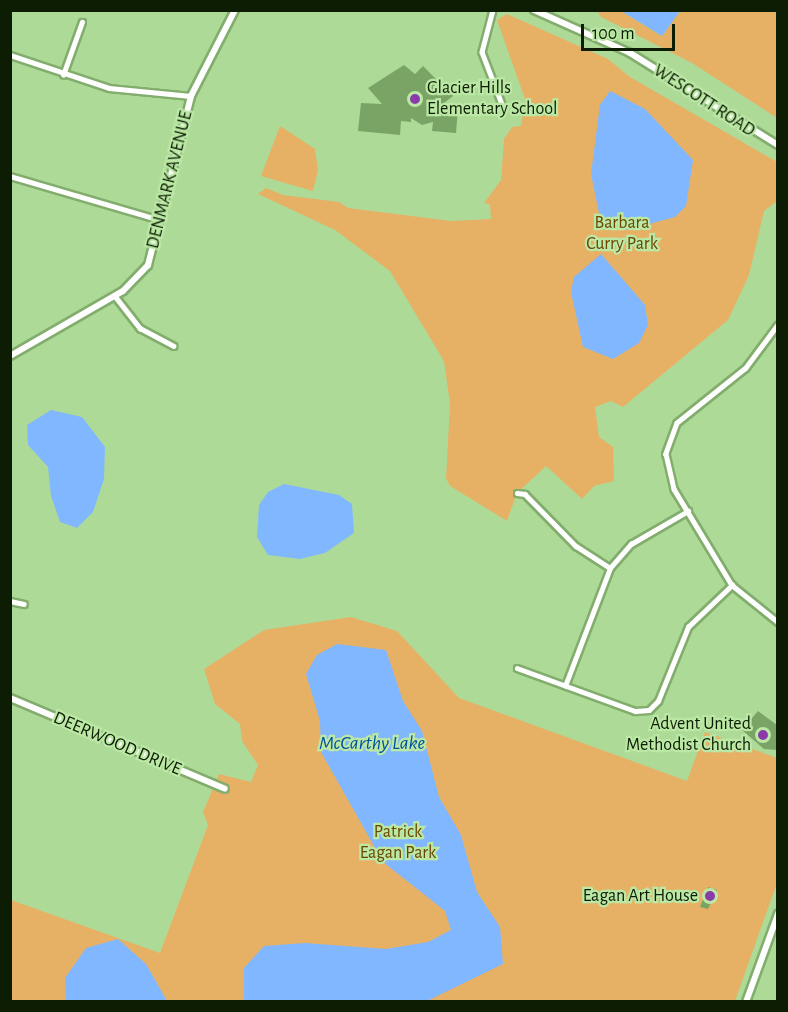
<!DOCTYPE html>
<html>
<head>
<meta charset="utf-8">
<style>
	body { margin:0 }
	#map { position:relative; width:788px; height:1012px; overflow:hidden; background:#aeda98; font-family:"Alegreya Sans",sans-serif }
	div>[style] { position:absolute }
	.green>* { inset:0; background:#e6b165 }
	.water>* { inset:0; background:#81b7ff }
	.building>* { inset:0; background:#7aa465 }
	.roads { filter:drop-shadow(2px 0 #82ad6d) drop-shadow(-2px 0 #82ad6d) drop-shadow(0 2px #82ad6d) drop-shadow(0 -2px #82ad6d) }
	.minor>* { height:4.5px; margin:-2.25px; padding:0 2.25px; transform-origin:2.25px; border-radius:2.25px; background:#fff }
	.tertiary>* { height:6px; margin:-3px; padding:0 3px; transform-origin:3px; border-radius:3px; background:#fff }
	.dots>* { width:16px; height:16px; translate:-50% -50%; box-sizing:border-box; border:3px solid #bbe8a5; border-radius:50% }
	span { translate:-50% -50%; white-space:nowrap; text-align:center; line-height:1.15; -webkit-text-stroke:4.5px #bbe8a5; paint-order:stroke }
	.poi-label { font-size:18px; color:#0d1d04 }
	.left { translate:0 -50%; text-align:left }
	.right { translate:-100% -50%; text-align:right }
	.street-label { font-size:18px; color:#0d1d04 }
	.park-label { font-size:18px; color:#6a4601 }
	.water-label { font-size:20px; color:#0051a2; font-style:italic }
	.frame { position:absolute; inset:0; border:12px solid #0d1d04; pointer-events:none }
	.scale { position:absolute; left:581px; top:24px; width:94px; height:27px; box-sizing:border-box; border:3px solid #0d1d04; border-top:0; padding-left:8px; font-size:18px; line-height:21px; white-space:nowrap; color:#0d1d04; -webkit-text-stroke:4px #bbe8a5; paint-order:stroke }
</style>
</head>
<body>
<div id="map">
	<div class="green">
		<i style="clip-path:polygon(597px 11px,621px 11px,662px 36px,680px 11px,777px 11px,777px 118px,692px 63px,601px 17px)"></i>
		<i style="clip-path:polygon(507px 14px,608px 59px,630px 77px,777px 162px,777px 201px,764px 211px,749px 275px,728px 320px,623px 407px,611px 401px,595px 407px,599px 437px,613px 447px,614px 481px,594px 486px,582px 499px,546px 466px,517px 493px,507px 521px,450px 486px,446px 478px,450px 404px,444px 361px,390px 271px,335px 230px,258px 194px,266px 188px,283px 195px,339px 202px,348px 208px,451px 221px,491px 219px,490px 204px,484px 203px,501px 180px,504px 139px,512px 127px,521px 126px,525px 99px,497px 20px)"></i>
		<i style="clip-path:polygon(280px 126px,315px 149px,318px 170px,313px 191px,261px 176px)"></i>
		<i style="clip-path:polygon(351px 617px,397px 631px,459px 698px,687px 781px,705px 732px,777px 758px,777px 883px,735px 1001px,11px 1002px,11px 900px,160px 953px,208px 825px,203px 812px,219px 774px,251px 782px,258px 765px,242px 741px,240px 724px,215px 704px,204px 669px,264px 630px)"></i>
	</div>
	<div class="water">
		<i style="clip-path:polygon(621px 11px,680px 11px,662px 36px)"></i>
		<i style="clip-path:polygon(610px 91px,645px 109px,693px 160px,686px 206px,675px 217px,627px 230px,600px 218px,591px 174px,600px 105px)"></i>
		<i style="clip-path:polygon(601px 254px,645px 305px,648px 325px,639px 343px,613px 359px,583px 347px,571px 292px,574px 277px)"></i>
		<i style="clip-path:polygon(51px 410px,82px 417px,105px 447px,104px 479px,93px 512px,77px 528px,60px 522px,51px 496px,48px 467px,28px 445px,27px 425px)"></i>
		<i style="clip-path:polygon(284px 484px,339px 495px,352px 504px,354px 533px,325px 553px,300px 559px,268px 555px,257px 537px,259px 505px,268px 492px)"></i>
		<i style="clip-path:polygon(337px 644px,386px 650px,403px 701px,422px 731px,439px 797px,461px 835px,477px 892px,500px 927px,503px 964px,427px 1001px,244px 1001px,244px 968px,264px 946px,305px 943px,386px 949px,428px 942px,451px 930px,445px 911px,383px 862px,321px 752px,320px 721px,306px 674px,317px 655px)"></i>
		<i style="clip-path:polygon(118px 939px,146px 964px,167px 1001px,66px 1001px,65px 978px,86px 948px)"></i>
	</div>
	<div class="building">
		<i style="clip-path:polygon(404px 65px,415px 74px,423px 66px,453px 96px,439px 107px,458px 109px,456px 133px,432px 131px,433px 122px,422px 125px,411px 118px,411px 122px,401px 121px,400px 135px,358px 131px,361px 103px,382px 104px,368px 88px)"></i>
		<i style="clip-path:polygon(758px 711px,777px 725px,777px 750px,764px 749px,742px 730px)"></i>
		<i style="clip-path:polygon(708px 887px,717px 890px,708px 909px,700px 907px)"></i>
	</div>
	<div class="roads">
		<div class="minor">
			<i style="left:493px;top:10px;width:43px;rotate:104.7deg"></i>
			<i style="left:482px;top:52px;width:56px;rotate:69deg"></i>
			<i style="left:10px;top:55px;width:104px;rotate:18.4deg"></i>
			<i style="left:109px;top:88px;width:82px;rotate:5.6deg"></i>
			<i style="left:63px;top:75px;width:56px;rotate:-70.3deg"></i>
			<i style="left:10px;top:176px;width:156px;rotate:16.3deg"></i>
			<i style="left:115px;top:296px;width:41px;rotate:52deg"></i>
			<i style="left:140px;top:328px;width:38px;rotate:28deg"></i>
			<i style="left:778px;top:325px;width:54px;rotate:126.7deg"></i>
			<i style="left:746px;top:368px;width:88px;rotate:141.4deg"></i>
			<i style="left:677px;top:423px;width:33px;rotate:110deg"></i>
			<i style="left:666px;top:454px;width:36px;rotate:77deg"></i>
			<i style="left:674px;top:489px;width:112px;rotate:58.9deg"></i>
			<i style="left:732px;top:585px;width:59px;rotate:38.8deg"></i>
			<i style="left:517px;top:493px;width:8px;rotate:7deg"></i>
			<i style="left:525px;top:494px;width:73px;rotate:45.6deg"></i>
			<i style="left:576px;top:546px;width:40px;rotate:32.9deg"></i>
			<i style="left:10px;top:601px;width:14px;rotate:12deg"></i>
			<i style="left:517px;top:668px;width:126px;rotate:20deg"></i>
			<i style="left:635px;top:711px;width:14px;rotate:-4deg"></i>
			<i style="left:649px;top:710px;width:13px;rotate:-45deg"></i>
			<i style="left:658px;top:701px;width:80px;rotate:-67.9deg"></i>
			<i style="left:688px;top:627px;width:61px;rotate:-43.7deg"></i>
			<i style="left:565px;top:686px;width:126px;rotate:-69.1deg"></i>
			<i style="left:610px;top:568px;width:32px;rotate:-49deg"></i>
			<i style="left:631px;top:544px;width:66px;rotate:-30.1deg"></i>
		</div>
		<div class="tertiary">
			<i style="left:534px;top:10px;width:105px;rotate:24.1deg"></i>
			<i style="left:630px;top:53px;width:174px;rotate:31.9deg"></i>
			<i style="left:10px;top:356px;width:130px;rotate:-29.9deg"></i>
			<i style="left:123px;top:291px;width:36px;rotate:-46deg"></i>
			<i style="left:148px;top:265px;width:174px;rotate:-75.7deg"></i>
			<i style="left:191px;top:96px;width:97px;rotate:-62.9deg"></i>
			<i style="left:10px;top:698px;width:233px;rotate:22.9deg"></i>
			<i style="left:746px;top:1002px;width:94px;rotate:-70deg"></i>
		</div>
	</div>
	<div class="dots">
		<i style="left:415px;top:99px;background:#8b3aa9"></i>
		<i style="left:763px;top:735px;background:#8b3aa9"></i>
		<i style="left:710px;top:896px;background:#8b3aa9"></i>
	</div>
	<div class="poi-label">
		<span class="left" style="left:427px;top:99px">Glacier Hills<br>Elementary School</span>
		<span class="right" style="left:751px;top:735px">Advent United<br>Methodist Church</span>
		<span class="right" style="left:698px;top:896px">Eagan Art House</span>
	</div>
	<div class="street-label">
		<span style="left:704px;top:101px;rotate:33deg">WESCOTT ROAD</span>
		<span style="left:170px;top:180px;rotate:-76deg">DENMARK AVENUE</span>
		<span style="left:117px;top:744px;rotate:23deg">DEERWOOD DRIVE</span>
	</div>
	<div class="park-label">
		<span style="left:622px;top:234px">Barbara<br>Curry Park</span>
		<span style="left:398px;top:843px">Patrick<br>Eagan Park</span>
	</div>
	<div class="water-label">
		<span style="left:372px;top:743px">McCarthy Lake</span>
	</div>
	<div class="frame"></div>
	<div class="scale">100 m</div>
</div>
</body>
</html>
